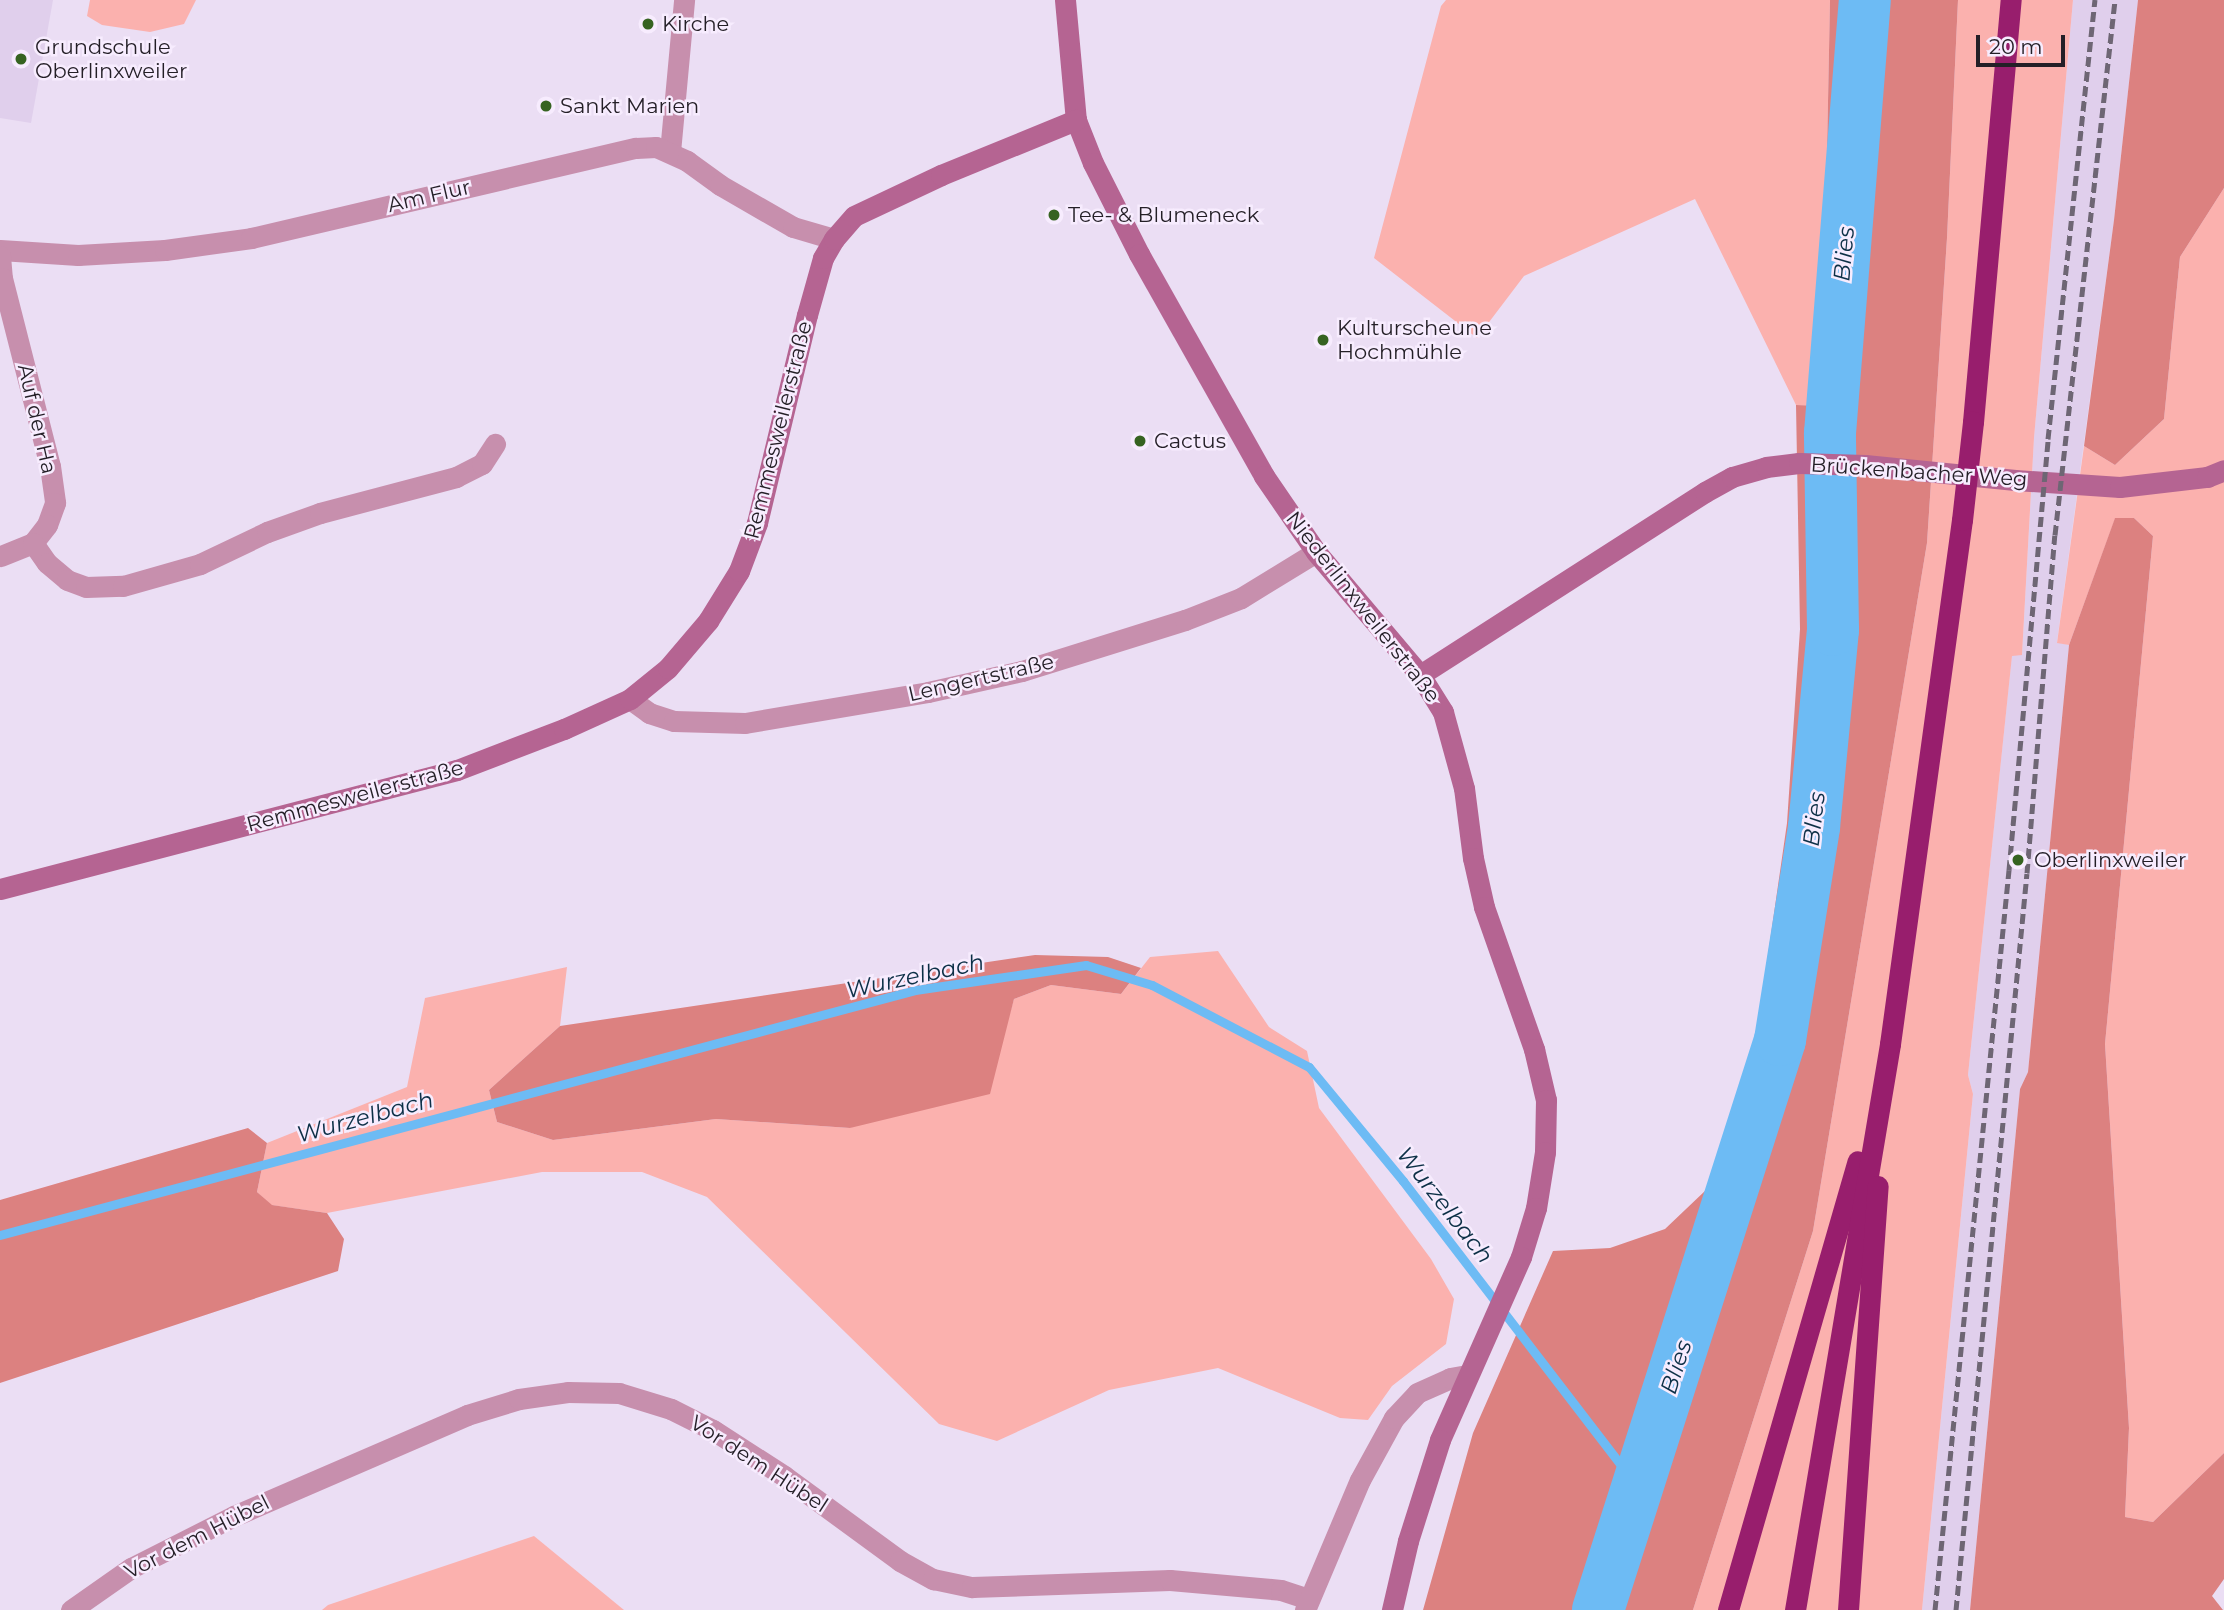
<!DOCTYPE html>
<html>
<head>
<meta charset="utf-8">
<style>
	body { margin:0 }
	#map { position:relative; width:2224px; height:1610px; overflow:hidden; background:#ebdef4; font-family:Montserrat,sans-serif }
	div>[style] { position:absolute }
	.built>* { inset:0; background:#e0cfec }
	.green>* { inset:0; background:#fbb1ae }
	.forest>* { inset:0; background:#dc8180 }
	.stream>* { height:9px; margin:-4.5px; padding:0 4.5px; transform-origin:4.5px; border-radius:4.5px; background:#6dbbf4 }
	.river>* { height:52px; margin:-26px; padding:0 26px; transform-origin:26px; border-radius:26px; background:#6dbbf4 }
	.street>* { height:21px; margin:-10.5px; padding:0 10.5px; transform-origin:10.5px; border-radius:10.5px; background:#c78fad }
	.secondary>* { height:21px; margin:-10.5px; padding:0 10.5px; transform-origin:10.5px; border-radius:10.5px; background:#b56492 }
	.highway>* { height:21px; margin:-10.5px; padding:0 10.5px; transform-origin:10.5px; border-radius:10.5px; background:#981e6d }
	.rail>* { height:5px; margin-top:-2.5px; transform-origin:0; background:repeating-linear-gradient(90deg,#6e6674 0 10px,transparent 0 15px) }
	.highway-bridge>* { height:21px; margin:-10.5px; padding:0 10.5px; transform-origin:10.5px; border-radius:10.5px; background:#981e6d }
	.dots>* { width:19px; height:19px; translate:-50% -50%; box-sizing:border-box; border:4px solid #f7ecfe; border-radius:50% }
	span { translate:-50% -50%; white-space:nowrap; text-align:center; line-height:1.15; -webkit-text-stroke:5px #f7ecfe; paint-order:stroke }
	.poi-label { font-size:21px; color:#241f27 }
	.left { translate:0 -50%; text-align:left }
	.street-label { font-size:21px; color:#241f27 }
	.water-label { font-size:23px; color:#0d3047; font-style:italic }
	.scale { position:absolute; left:1976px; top:35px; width:89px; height:32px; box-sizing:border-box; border:4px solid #241f27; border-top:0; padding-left:9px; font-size:21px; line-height:24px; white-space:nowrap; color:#241f27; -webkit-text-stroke:5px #f7ecfe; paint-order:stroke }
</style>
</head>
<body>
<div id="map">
	<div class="built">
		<i style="clip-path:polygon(0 0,53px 0,31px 123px,0 118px)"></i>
		<i style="clip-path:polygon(2073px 0,2138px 0,2114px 220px,2057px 642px,2069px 645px,2028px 1072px,2020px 1089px,1970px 1610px,1922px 1610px,1973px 1094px,1968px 1075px,2012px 655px,2022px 655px,2034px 438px)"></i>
	</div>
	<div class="green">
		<i style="clip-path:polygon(90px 0,196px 0,184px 24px,150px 32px,102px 25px,87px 16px)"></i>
		<i style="clip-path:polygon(1446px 0,1830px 0,1822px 406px,1796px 405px,1695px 199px,1524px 276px,1477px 338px,1374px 258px,1441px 6px)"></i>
		<i style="clip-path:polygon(1958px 0,2073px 0,2034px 438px,2022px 655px,2012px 656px,1968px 1075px,1973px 1094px,1922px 1610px,1693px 1610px,1813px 1231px,1927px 543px,1947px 238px)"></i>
		<i style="clip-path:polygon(2224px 188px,2224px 1453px,2153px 1522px,2125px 1517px,2129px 1428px,2105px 1044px,2153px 536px,2134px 518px,2115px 519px,2069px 645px,2057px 643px,2084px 446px,2115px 465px,2164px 419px,2180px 257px)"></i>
		<i style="clip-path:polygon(1218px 951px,1269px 1027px,1307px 1051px,1319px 1108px,1431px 1259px,1454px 1299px,1446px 1344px,1392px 1386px,1368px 1420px,1340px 1418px,1218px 1368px,1109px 1390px,997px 1441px,939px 1424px,707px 1197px,642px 1172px,542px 1172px,327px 1213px,271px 1205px,257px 1192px,267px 1143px,407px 1087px,425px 998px,567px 967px,560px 1026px,489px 1090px,497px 1122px,553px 1140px,716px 1119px,850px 1128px,1004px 1033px,1014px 999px,1051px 985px,1121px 994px,1150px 957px)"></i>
		<i style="clip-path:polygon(534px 1536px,624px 1610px,322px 1610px,328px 1605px)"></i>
	</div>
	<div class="forest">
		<i style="clip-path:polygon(1830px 0,1958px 0,1947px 238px,1927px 543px,1813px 1231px,1693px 1610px,1423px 1610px,1473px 1433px,1553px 1251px,1610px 1248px,1665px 1229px,1706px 1190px,1756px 1038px,1787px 823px,1800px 629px,1796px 405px,1822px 406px)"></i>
		<i style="clip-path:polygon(2138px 0,2224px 0,2224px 188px,2180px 257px,2164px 419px,2115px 465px,2084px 446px,2114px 220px)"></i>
		<i style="clip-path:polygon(2115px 518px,2134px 518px,2153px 536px,2105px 1044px,2129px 1428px,2125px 1517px,2153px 1522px,2224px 1453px,2224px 1579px,2212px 1596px,2223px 1610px,1970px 1610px,2020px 1089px,2028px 1072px,2069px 645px)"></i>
		<i style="clip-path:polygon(1035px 955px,1108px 957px,1141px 968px,1121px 994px,1051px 985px,1014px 999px,990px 1094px,850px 1128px,716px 1119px,553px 1140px,497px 1122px,489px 1090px,560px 1026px)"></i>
		<i style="clip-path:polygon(248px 1128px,267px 1143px,257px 1192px,272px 1205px,327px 1213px,344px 1239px,338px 1271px,0 1383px,0 1200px)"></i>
	</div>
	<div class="stream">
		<i style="left:0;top:1235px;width:947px;rotate:-14.99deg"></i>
		<i style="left:915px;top:990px;width:173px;rotate:-8.3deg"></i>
		<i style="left:1086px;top:965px;width:69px;rotate:16.9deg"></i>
		<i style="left:1152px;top:985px;width:177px;rotate:27.6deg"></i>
		<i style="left:1309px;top:1067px;width:148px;rotate:50.5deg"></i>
		<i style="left:1403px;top:1181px;width:386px;rotate:52.5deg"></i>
	</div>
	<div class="river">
		<i style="left:1598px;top:1610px;width:598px;rotate:-72.29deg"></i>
		<i style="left:1780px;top:1040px;width:216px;rotate:-80.9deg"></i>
		<i style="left:1814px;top:827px;width:198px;rotate:-84.5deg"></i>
		<i style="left:1833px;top:630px;width:197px;rotate:-90.9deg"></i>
		<i style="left:1830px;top:433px;width:434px;rotate:-85.4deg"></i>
	</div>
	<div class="street">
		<i style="left:670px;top:152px;width:153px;rotate:-84.7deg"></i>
		<i style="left:0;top:250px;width:78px;rotate:3.7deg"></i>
		<i style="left:78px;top:255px;width:87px;rotate:-3.3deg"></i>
		<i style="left:165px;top:250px;width:87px;rotate:-7.9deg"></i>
		<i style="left:251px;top:238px;width:395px;rotate:-13.2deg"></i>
		<i style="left:636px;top:148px;width:20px;rotate:-3deg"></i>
		<i style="left:656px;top:147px;width:34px;rotate:24deg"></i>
		<i style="left:687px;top:161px;width:41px;rotate:36deg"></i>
		<i style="left:720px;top:185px;width:84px;rotate:29.9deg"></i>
		<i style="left:793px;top:227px;width:43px;rotate:16.3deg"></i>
		<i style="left:0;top:256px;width:22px;rotate:85deg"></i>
		<i style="left:2px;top:278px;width:194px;rotate:75.7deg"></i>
		<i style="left:50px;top:466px;width:37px;rotate:82deg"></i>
		<i style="left:55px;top:503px;width:23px;rotate:110deg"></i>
		<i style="left:47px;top:525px;width:23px;rotate:128deg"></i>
		<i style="left:33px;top:543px;width:35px;rotate:158deg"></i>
		<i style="left:33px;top:543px;width:24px;rotate:55deg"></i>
		<i style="left:47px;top:563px;width:26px;rotate:40deg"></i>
		<i style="left:67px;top:580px;width:20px;rotate:20deg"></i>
		<i style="left:86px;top:587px;width:37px;rotate:-2deg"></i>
		<i style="left:123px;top:586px;width:80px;rotate:-15.9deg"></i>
		<i style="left:200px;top:564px;width:74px;rotate:-25.5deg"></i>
		<i style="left:267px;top:532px;width:56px;rotate:-19.7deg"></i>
		<i style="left:320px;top:513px;width:141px;rotate:-14.8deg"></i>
		<i style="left:456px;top:477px;width:29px;rotate:-27deg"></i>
		<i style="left:482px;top:464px;width:24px;rotate:-57deg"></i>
		<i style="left:630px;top:699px;width:24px;rotate:36deg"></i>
		<i style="left:649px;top:713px;width:26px;rotate:18deg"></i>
		<i style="left:674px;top:721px;width:71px;rotate:1.6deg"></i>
		<i style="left:745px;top:723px;width:186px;rotate:-9.6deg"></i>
		<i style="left:928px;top:692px;width:96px;rotate:-12.6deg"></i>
		<i style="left:1022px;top:671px;width:171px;rotate:-17.4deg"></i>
		<i style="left:1185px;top:620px;width:60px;rotate:-21.4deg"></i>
		<i style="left:1241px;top:598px;width:88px;rotate:-31.5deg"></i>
		<i style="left:71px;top:1610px;width:73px;rotate:-35deg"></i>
		<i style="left:131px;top:1568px;width:115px;rotate:-26.8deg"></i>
		<i style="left:234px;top:1516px;width:254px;rotate:-23.4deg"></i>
		<i style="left:467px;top:1415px;width:54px;rotate:-17.1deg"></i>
		<i style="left:519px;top:1399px;width:49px;rotate:-8.1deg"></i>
		<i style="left:568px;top:1392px;width:51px;rotate:1.1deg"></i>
		<i style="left:619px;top:1393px;width:54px;rotate:17.1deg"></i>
		<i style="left:671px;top:1409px;width:47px;rotate:26.6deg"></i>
		<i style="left:713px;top:1430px;width:85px;rotate:32.9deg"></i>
		<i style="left:784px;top:1476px;width:144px;rotate:36.2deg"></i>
		<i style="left:900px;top:1561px;width:38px;rotate:29deg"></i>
		<i style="left:933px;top:1579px;width:40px;rotate:12deg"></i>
		<i style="left:972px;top:1587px;width:198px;rotate:-2deg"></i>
		<i style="left:1170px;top:1580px;width:111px;rotate:5.1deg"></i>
		<i style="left:1281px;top:1590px;width:28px;rotate:18deg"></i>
		<i style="left:1305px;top:1610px;width:141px;rotate:-67.1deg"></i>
		<i style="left:1360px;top:1480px;width:71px;rotate:-61.3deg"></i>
		<i style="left:1394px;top:1418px;width:34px;rotate:-47deg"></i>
		<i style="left:1417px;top:1393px;width:36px;rotate:-24deg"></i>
		<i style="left:1450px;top:1378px;width:17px;rotate:-10deg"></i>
	</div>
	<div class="secondary">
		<i style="left:1065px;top:0;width:121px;rotate:84.8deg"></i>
		<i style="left:1076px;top:120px;width:46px;rotate:68.4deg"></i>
		<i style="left:1093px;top:163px;width:102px;rotate:63.2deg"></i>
		<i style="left:1139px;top:254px;width:255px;rotate:60.6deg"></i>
		<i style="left:1264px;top:476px;width:92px;rotate:55.6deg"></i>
		<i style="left:1316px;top:552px;width:161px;rotate:49.8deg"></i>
		<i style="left:1420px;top:675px;width:44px;rotate:58.1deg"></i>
		<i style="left:1443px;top:712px;width:79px;rotate:74.6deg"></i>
		<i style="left:1464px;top:788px;width:71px;rotate:82.7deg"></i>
		<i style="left:1473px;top:858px;width:50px;rotate:77.3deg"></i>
		<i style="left:1484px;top:907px;width:151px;rotate:70.6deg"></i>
		<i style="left:1534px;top:1049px;width:52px;rotate:76.8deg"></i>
		<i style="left:1546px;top:1100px;width:52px;rotate:91.1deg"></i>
		<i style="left:1545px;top:1152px;width:57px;rotate:99.1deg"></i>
		<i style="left:1536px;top:1208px;width:51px;rotate:107deg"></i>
		<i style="left:1521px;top:1257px;width:200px;rotate:113.9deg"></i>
		<i style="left:1440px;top:1440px;width:106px;rotate:107.6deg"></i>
		<i style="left:1408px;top:1541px;width:71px;rotate:103.1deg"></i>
		<i style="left:1420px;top:675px;width:339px;rotate:-32.7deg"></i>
		<i style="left:1705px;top:492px;width:31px;rotate:-29deg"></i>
		<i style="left:1732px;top:477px;width:35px;rotate:-16deg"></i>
		<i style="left:1766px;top:467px;width:33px;rotate:-7deg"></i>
		<i style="left:1799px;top:463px;width:66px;rotate:1.7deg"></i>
		<i style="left:1865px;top:465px;width:151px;rotate:5.7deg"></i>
		<i style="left:2015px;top:480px;width:105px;rotate:3.8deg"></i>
		<i style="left:2120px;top:487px;width:88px;rotate:-6.6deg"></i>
		<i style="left:2207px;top:477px;width:18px;rotate:-22deg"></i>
		<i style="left:0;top:889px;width:472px;rotate:-14.6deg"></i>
		<i style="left:457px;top:770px;width:115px;rotate:-21deg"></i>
		<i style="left:564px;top:729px;width:72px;rotate:-24.4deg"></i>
		<i style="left:630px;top:699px;width:49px;rotate:-39.2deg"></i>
		<i style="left:668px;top:668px;width:62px;rotate:-49.6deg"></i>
		<i style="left:708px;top:621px;width:59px;rotate:-58.2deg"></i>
		<i style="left:739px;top:571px;width:51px;rotate:-69.4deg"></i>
		<i style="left:757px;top:523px;width:214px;rotate:-76.5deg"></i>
		<i style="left:807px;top:315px;width:59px;rotate:-74.3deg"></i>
		<i style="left:823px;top:258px;width:22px;rotate:-60deg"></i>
		<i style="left:834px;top:239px;width:30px;rotate:-49deg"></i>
		<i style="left:854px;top:216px;width:96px;rotate:-25.2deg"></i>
		<i style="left:941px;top:175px;width:146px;rotate:-22.2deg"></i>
	</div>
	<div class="highway">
		<i style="left:1973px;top:422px;width:424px;rotate:-84.9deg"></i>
		<i style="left:1728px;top:1610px;width:467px;rotate:-73.9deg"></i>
		<i style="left:1795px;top:1610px;width:574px;rotate:-80.47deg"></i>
		<i style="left:1890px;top:1044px;width:529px;rotate:-82.18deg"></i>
		<i style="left:1848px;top:1610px;width:425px;rotate:-86deg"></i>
	</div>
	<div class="rail">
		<i style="left:1935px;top:1610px;width:744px;rotate:-84.29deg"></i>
		<i style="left:2009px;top:870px;width:433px;rotate:-84.8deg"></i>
		<i style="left:2048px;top:439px;width:442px;rotate:-83.9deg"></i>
		<i style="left:1956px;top:1610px;width:740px;rotate:-84.5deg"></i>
		<i style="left:2027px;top:873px;width:339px;rotate:-85.3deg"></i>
		<i style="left:2055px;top:535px;width:538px;rotate:-83.6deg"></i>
	</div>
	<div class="highway-bridge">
		<i style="left:1962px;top:520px;width:99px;rotate:-83.6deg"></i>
	</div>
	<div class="dots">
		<i style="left:648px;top:24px;background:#366321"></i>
		<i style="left:21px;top:59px;background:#366321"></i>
		<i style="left:546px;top:106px;background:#366321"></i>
		<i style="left:1054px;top:215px;background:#366321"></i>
		<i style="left:1323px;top:340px;background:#366321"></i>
		<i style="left:1140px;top:441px;background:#366321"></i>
		<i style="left:2018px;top:860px;background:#366321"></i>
	</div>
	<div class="poi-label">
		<span class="left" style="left:662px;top:24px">Kirche</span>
		<span class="left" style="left:35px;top:59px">Grundschule<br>Oberlinxweiler</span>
		<span class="left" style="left:560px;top:106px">Sankt Marien</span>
		<span class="left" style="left:1068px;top:215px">Tee- &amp; Blumeneck</span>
		<span class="left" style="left:1337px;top:340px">Kulturscheune<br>Hochmühle</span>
		<span class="left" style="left:1154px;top:441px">Cactus</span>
		<span class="left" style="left:2034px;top:860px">Oberlinxweiler</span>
	</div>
	<div class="street-label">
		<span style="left:429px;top:196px;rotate:-13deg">Am Flur</span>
		<span style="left:37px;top:419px;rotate:77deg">Auf der Ha</span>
		<span style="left:778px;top:430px;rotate:-76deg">Remmesweilerstraße</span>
		<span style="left:1919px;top:472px;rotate:4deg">Brückenbacher Weg</span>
		<span style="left:1363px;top:607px;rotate:52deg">Niederlinxweilerstraße</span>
		<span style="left:981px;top:678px;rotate:-13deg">Lengertstraße</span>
		<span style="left:355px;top:796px;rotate:-15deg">Remmesweilerstraße</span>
		<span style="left:759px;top:1464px;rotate:33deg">Vor dem Hübel</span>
		<span style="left:197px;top:1537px;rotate:-27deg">Vor dem Hübel</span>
	</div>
	<div class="water-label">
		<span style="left:1844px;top:254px;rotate:-85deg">Blies</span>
		<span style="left:1814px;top:819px;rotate:-83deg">Blies</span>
		<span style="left:915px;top:976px;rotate:-12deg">Wurzelbach</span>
		<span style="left:365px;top:1117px;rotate:-15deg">Wurzelbach</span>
		<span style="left:1445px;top:1205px;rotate:52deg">Wurzelbach</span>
		<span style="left:1676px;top:1367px;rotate:-72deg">Blies</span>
	</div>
	<div class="scale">20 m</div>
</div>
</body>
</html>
